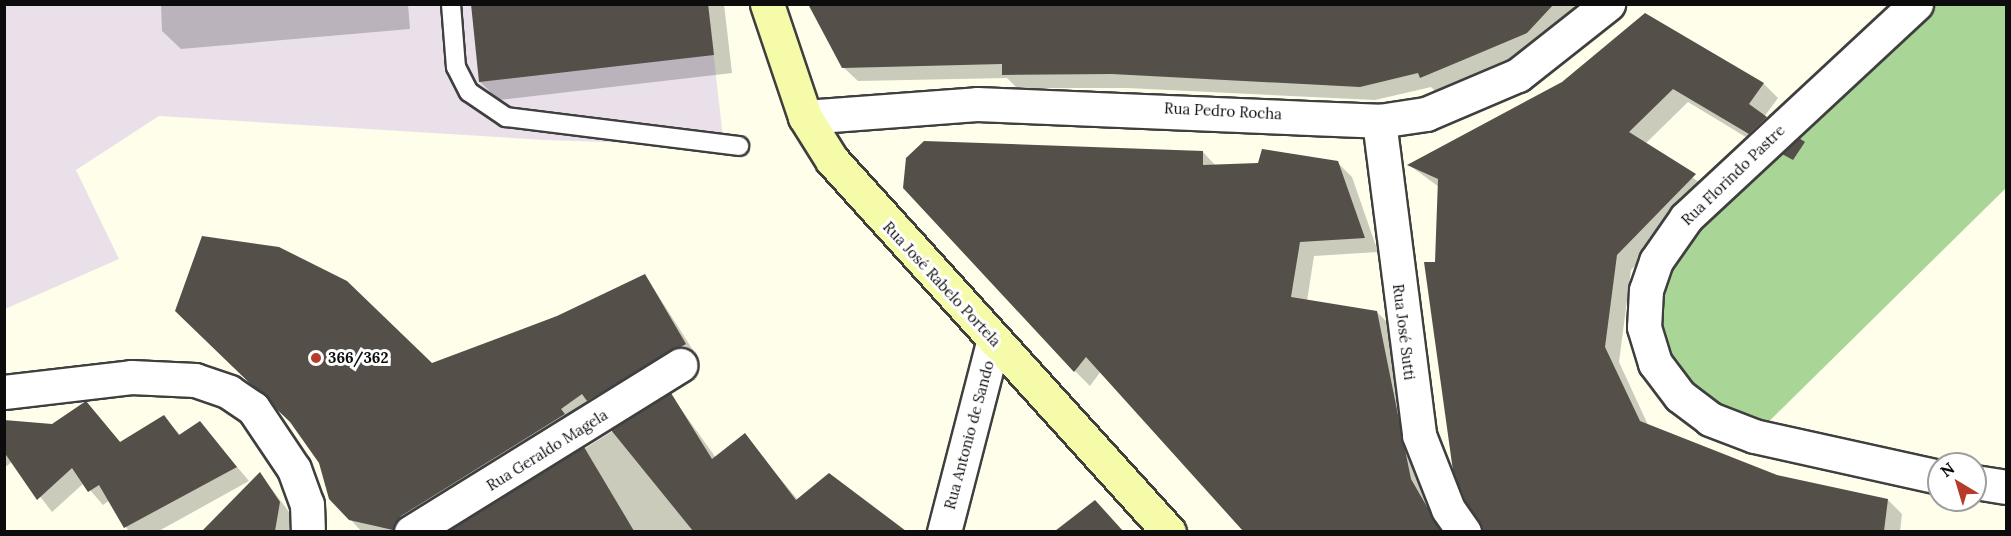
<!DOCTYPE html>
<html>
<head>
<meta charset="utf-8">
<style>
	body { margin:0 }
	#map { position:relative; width:2011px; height:536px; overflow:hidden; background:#fefeeb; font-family:Lora,serif }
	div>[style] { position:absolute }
	.industrial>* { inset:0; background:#eae0ea }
	.forest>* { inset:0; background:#a9d697 }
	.shadow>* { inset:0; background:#0003 }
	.building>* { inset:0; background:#544f49 }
	.roads { filter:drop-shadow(2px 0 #3f3f3f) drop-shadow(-2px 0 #3f3f3f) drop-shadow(0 2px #3f3f3f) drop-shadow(0 -2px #3f3f3f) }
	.lane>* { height:18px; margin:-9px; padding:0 9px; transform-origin:9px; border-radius:9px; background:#fff }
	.street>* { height:33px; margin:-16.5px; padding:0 16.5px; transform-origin:16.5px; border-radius:16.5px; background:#fff }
	.secondary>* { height:33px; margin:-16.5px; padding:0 16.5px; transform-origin:16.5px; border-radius:16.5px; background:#f6fba9 }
	.dots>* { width:16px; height:16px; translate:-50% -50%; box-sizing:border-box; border:3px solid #fff; border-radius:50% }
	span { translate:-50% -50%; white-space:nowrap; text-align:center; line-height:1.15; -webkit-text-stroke:6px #fff; paint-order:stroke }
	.street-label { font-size:15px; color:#0c0c0c }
	.poi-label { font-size:15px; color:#0c0c0c; font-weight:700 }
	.left { translate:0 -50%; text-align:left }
	.frame { position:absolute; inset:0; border:6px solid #0c0c0c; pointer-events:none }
	.north { position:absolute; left:1927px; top:452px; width:60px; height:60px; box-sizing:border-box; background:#fff; border:2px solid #9e9e9e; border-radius:50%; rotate:322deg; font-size:16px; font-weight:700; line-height:24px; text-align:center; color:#0c0c0c }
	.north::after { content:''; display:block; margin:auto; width:21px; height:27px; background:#b53c2a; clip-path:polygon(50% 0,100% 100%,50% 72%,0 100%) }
</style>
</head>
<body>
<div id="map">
	<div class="industrial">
		<i style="clip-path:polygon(5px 5px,708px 5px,723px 138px,661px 144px,545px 140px,159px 116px,76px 170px,119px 259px,5px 309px)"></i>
	</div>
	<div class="forest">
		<i style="clip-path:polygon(1904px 5px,2006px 5px,2006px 188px,1754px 436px,1680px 396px,1646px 290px,1686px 218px)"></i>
	</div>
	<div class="shadow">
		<i style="clip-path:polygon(161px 4px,408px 4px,410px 29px,181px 49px,162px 31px)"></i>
		<i style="clip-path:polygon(472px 4px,724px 4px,732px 73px,499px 100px,480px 82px)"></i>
		<i style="clip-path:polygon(810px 4px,1584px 4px,1541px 46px,1435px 91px,1431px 87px,1375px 100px,1127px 88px,1017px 88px,1007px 78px,858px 81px,843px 67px)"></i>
		<i style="clip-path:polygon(1645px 15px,1764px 84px,1778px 98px,1764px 117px,1781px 132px,1764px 148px,1688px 102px,1645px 144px,1710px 190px,1631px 270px,1619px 362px,1649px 427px,1777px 477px,1888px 500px,1902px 514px,1900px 532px,1483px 532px,1436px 264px,1439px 187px,1409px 165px,1562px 83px)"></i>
		<i style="clip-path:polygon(1203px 152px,1216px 166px,1337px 162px,1352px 177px,1378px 252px,1314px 256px,1307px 301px,1377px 312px,1392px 327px,1447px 532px,1249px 532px,1101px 371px,1090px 386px,1075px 371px,905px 187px)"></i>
		<i style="clip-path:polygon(645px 275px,698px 358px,414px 532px,362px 532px,350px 519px,432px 365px,557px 317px)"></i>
		<i style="clip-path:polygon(671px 395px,716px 458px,744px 435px,798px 500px,829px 475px,904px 532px,450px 532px)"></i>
		<i style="clip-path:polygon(99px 417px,121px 443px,164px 417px,181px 436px,200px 423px,249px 481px,157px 532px,129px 532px,110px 500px,103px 505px,84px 483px,52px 512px,13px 461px,4px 468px,4px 421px,53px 425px)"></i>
		<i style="clip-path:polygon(260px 474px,293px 517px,291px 532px,204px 532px)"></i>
		<i style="clip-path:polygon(1095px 502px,1123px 532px,1057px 532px)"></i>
	</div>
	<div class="building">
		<i style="clip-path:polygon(471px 4px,708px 4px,714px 55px,479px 82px)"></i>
		<i style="clip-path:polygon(808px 4px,1554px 4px,1527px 33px,1475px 55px,1420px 78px,1418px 73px,1360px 87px,1112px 74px,1002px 75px,1002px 64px,842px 68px)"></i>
		<i style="clip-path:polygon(1645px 13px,1764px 83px,1749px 104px,1767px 117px,1749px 134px,1673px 89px,1629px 132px,1696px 174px,1617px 255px,1605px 347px,1640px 421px,1777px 475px,1888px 499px,1884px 531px,1483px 531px,1465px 500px,1453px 471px,1424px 262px,1435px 262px,1438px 179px,1407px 165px,1562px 82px)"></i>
		<i style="clip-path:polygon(1799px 138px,1805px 142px,1793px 160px,1782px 154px)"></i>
		<i style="clip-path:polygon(924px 141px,1203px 151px,1203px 165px,1258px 163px,1262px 149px,1338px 161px,1365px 238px,1300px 242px,1291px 297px,1377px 311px,1411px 479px,1441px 531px,1243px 531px,1086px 357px,1074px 372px,903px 188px,906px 158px)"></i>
		<i style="clip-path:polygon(202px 236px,279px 247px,347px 281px,432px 363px,557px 316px,645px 274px,686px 344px,587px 401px,582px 394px,561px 409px,565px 414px,401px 516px,393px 530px,349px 520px,329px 499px,319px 463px,290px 422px,175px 311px)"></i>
		<i style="clip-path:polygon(671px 393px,712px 459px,745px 433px,796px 500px,829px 473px,906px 531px,693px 531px,611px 430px)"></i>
		<i style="clip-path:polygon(86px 401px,120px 442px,164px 415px,179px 435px,200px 421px,237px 467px,124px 528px,99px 485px,88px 492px,72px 468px,37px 500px,4px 452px,4px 420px,52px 424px)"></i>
		<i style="clip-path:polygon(584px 447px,634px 531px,447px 531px)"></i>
		<i style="clip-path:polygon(260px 472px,280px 502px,275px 531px,202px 531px)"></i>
		<i style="clip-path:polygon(1095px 500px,1123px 531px,1055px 531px)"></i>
	</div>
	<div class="roads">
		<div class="lane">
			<i style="left:451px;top:4px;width:63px;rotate:85.5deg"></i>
			<i style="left:456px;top:67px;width:28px;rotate:63deg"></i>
			<i style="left:469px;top:92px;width:45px;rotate:34deg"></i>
			<i style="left:506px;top:117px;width:235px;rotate:7.1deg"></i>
		</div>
		<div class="street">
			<i style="left:1916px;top:4px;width:314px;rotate:137.1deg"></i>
			<i style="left:1686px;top:218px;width:52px;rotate:124.9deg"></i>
			<i style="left:1656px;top:261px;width:31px;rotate:109deg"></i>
			<i style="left:1646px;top:290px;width:37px;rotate:93deg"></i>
			<i style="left:1644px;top:327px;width:38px;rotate:73deg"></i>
			<i style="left:1655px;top:363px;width:41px;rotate:52.9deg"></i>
			<i style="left:1680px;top:396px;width:38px;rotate:37deg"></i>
			<i style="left:1710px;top:419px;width:47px;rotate:21.1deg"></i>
			<i style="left:1754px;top:436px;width:189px;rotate:12.5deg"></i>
			<i style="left:805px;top:117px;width:172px;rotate:-4.3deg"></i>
			<i style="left:977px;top:104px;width:402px;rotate:2.4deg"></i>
			<i style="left:1379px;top:121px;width:48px;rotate:-8.5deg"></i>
			<i style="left:1426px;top:114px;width:100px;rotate:-23deg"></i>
			<i style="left:1518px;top:75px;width:115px;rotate:-38.3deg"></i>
			<i style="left:1379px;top:121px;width:317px;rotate:82.7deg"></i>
			<i style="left:1419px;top:435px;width:79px;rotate:68.6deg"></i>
			<i style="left:1448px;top:509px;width:28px;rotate:55deg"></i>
			<i style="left:4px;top:392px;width:128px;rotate:-6.7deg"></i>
			<i style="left:131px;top:377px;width:64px;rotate:2.7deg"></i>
			<i style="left:195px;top:380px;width:36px;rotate:19deg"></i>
			<i style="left:229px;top:392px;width:29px;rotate:34deg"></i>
			<i style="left:253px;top:408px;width:73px;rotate:56.1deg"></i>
			<i style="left:294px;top:469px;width:37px;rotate:70deg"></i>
			<i style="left:307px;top:504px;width:28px;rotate:88deg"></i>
			<i style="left:1975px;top:482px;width:31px;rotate:9deg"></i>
			<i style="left:411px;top:532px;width:317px;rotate:-31.8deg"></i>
			<i style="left:944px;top:532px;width:199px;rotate:-75.5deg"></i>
		</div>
		<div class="secondary">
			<i style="left:767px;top:4px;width:119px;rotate:71.4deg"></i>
			<i style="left:805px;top:117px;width:51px;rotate:57.9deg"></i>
			<i style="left:832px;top:160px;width:502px;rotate:47.83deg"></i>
		</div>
	</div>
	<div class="dots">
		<i style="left:316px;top:358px;background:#b53c2a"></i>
	</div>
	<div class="street-label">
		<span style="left:1223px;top:111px;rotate:3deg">Rua Pedro Rocha</span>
		<span style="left:1733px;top:175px;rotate:-44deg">Rua Florindo Pastre</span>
		<span style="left:942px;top:284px;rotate:47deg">Rua José Rabelo Portela</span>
		<span style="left:1404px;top:332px;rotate:83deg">Rua José Sutti</span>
		<span style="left:969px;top:435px;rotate:-75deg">Rua Antonio de Sando</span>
		<span style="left:547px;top:450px;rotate:-32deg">Rua Geraldo Magela</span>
	</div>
	<div class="poi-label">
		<span class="left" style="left:328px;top:358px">366/362</span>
	</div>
	<div class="frame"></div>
	<div class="north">N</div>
</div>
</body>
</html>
